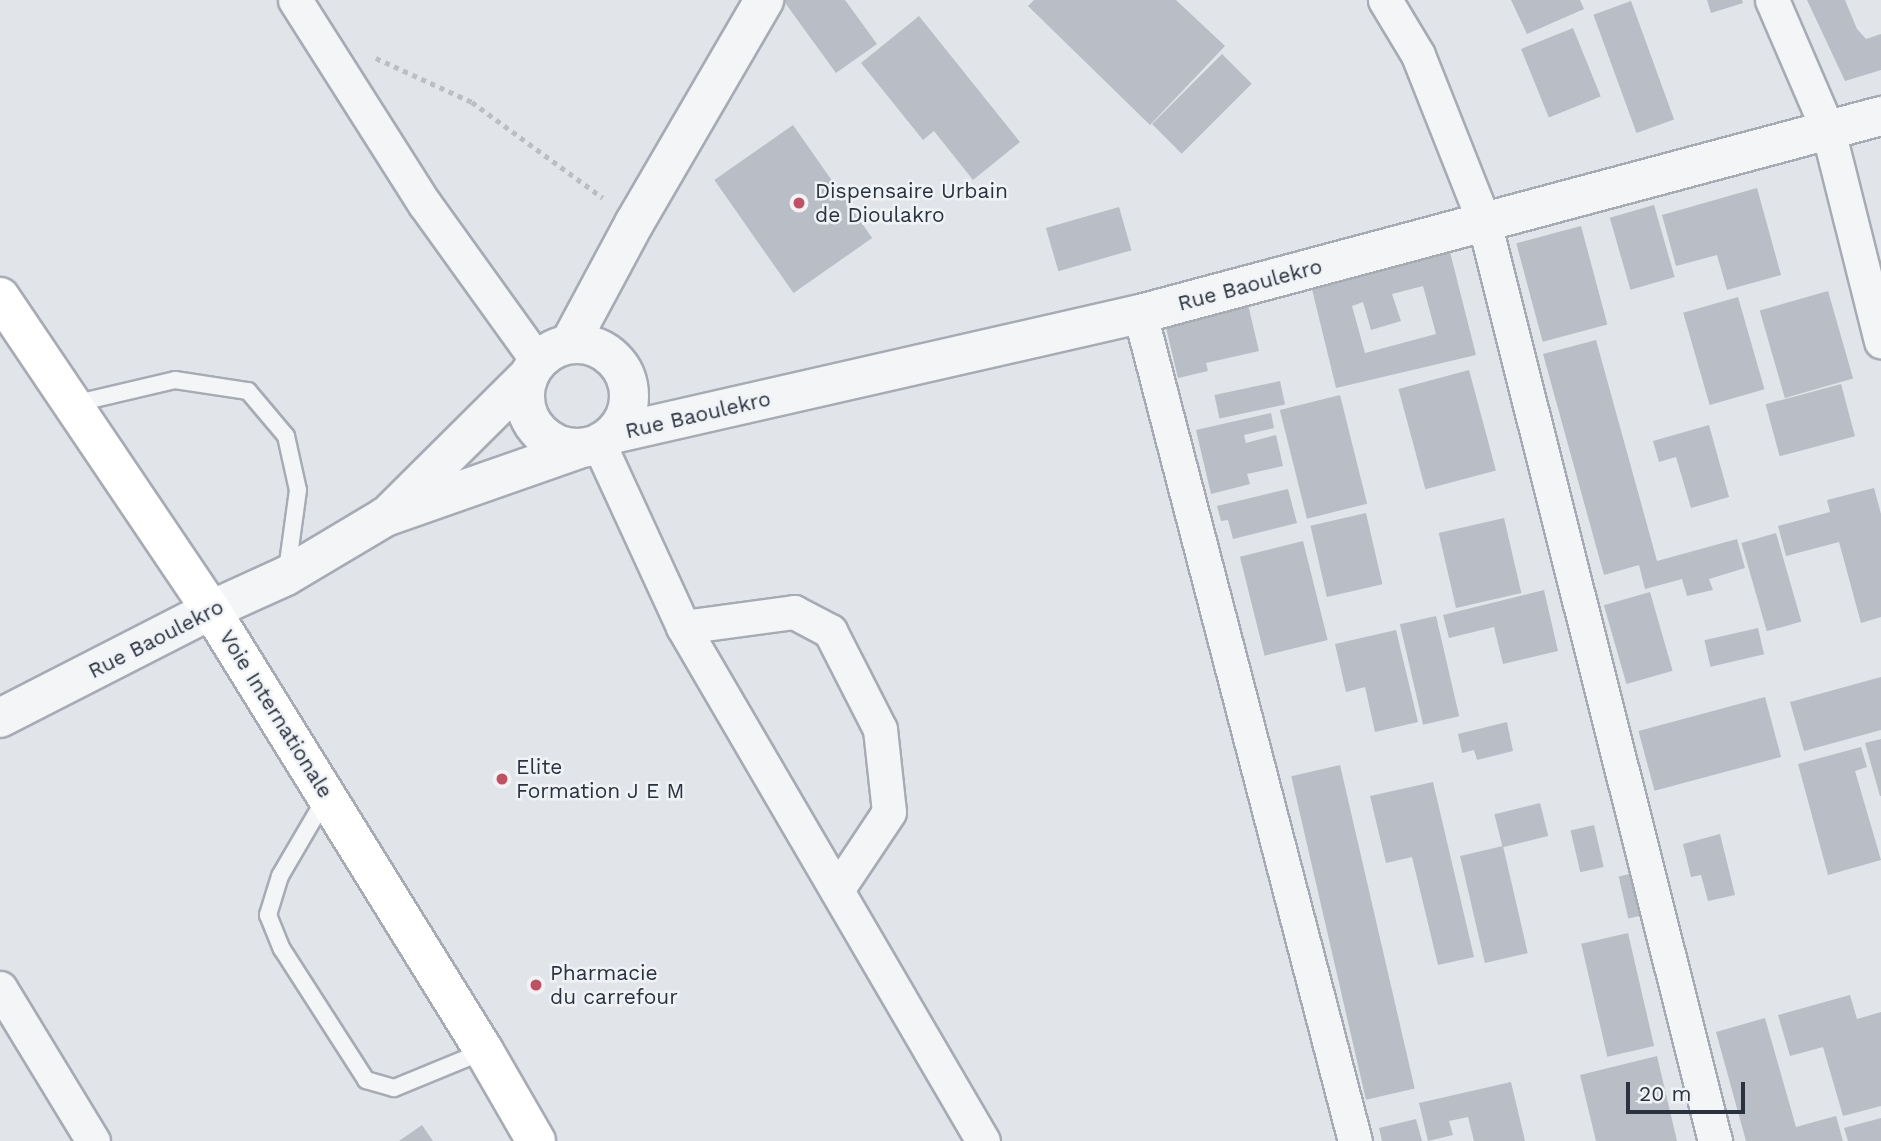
<!DOCTYPE html>
<html>
<head>
<meta charset="utf-8">
<style>
	body { margin:0 }
	#map { position:relative; width:1881px; height:1141px; overflow:hidden; background:#e1e4e9; font-family:"Work Sans",sans-serif }
	div>[style] { position:absolute }
	.building>* { inset:0; background:#b9bdc5; transform-origin:0 0 }
	.path>* { height:4.5px; margin-top:-2.25px; transform-origin:0; background:repeating-linear-gradient(90deg,#bbbec3 0 5px,transparent 0 10px) }
	.roads { filter:drop-shadow(2px 0 #a7abb3) drop-shadow(-2px 0 #a7abb3) drop-shadow(0 2px #a7abb3) drop-shadow(0 -2px #a7abb3) }
	.service>* { height:16px; margin:-8px; padding:0 8px; transform-origin:8px; border-radius:8px; background:#f3f5f7 }
	.minor>* { height:33px; margin:-16.5px; padding:0 16.5px; transform-origin:16.5px; border-radius:16.5px; background:#f3f5f7 }
	.tertiary>* { height:38px; margin:-19px; padding:0 19px; transform-origin:19px; border-radius:19px; background:#f3f5f7 }
	.tertiary>.ring { margin:-19px; padding:0; box-sizing:content-box; background:none; border:38px solid #f3f5f7; border-radius:50% }
	.primary>* { height:38px; margin:-19px; padding:0 19px; transform-origin:19px; border-radius:19px; background:#fff }
	.dots>* { width:19px; height:19px; translate:-50% -50%; box-sizing:border-box; border:4px solid #f0f3f6; border-radius:50% }
	span { translate:-50% -50%; white-space:nowrap; text-align:center; line-height:1.15; -webkit-text-stroke:5px #f0f3f6; paint-order:stroke }
	.poi-label { font-size:21px; color:#2b323f }
	.left { translate:0 -50%; text-align:left }
	.street-label { font-size:21px; color:#2b323f }
	.scale { position:absolute; left:1626px; top:1082px; width:119px; height:32px; box-sizing:border-box; border:4px solid #2b323f; border-top:0; padding-left:9px; font-size:21px; line-height:24px; white-space:nowrap; color:#2b323f; -webkit-text-stroke:5px #f0f3f6; paint-order:stroke }
</style>
</head>
<body>
<div id="map">
	<div class="building">
		<i style="clip-path:polygon(783px 0,845px 0,877px 44px,836px 73px)"></i>
		<i style="clip-path:polygon(1034px 0,1176px 0,1225px 46px,1150px 125px,1028px 6px)"></i>
		<i style="clip-path:polygon(1511px 0,1580px 0,1584px 9px,1527px 34px)"></i>
		<i style="clip-path:polygon(1707px 0,1742px 0,1743px 3px,1711px 13px)"></i>
		<i style="clip-path:polygon(1807px 0,1845px 0,1857px 29px,1866px 39px,1881px 34px,1881px 70px,1845px 81px)"></i>
		<i style="left:1631px;top:1px;width:126px;height:40px;rotate:70deg"></i>
		<i style="clip-path:polygon(919px 16px,1020px 142px,973px 180px,934px 131px,923px 140px,861px 63px)"></i>
		<i style="left:1573px;top:28px;width:74px;height:56px;rotate:68deg"></i>
		<i style="left:1222px;top:54px;width:42px;height:99px;rotate:45deg"></i>
		<i style="left:793px;top:125px;width:138px;height:96px;rotate:55deg"></i>
		<i style="clip-path:polygon(1757px 188px,1781px 275px,1727px 290px,1717px 255px,1676px 266px,1662px 215px)"></i>
		<i style="left:1654px;top:205px;width:75px;height:46px;rotate:74deg"></i>
		<i style="left:1119px;top:207px;width:45px;height:76px;rotate:74deg"></i>
		<i style="left:1581px;top:226px;width:102px;height:67px;rotate:75deg"></i>
		<i style="clip-path:polygon(evenodd,1450px 252px,1476px 355px,1336px 388px,1311px 285px,1450px 252px,1423px 286px,1436px 334px,1365px 353px,1352px 306px,1363px 302px,1371px 330px,1401px 321px,1392px 294px,1423px 286px)"></i>
		<i style="left:1828px;top:291px;width:91px;height:71px;rotate:74deg"></i>
		<i style="clip-path:polygon(1246px 296px,1259px 351px,1206px 363px,1208px 371px,1178px 378px,1163px 315px)"></i>
		<i style="left:1738px;top:297px;width:96px;height:57px;rotate:74deg"></i>
		<i style="clip-path:polygon(1596px 340px,1657px 561px,1737px 539px,1745px 568px,1709px 579px,1713px 590px,1687px 596px,1682px 579px,1645px 589px,1639px 565px,1604px 575px,1543px 354px)"></i>
		<i style="left:1469px;top:370px;width:104px;height:73px;rotate:75deg"></i>
		<i style="left:1280px;top:381px;width:24px;height:67px;rotate:78deg"></i>
		<i style="left:1841px;top:384px;width:54px;height:78px;rotate:75deg"></i>
		<i style="left:1340px;top:395px;width:112px;height:62px;rotate:76deg"></i>
		<i style="clip-path:polygon(1271px 413px,1274px 428px,1244px 435px,1246px 443px,1276px 435px,1283px 466px,1247px 474px,1250px 484px,1211px 494px,1196px 430px)"></i>
		<i style="clip-path:polygon(1709px 425px,1729px 497px,1691px 508px,1676px 457px,1659px 462px,1653px 441px)"></i>
		<i style="clip-path:polygon(1874px 488px,1881px 514px,1881px 617px,1861px 623px,1839px 542px,1786px 556px,1778px 526px,1830px 512px,1827px 500px)"></i>
		<i style="clip-path:polygon(1288px 489px,1297px 523px,1233px 539px,1228px 520px,1221px 521px,1217px 506px)"></i>
		<i style="left:1366px;top:513px;width:73px;height:57px;rotate:77deg"></i>
		<i style="left:1504px;top:518px;width:77px;height:67px;rotate:77deg"></i>
		<i style="left:1776px;top:533px;width:92px;height:36px;rotate:74deg"></i>
		<i style="left:1303px;top:541px;width:102px;height:65px;rotate:76deg"></i>
		<i style="clip-path:polygon(1544px 590px,1558px 651px,1503px 664px,1494px 627px,1449px 638px,1443px 615px)"></i>
		<i style="left:1650px;top:592px;width:82px;height:48px;rotate:74deg"></i>
		<i style="left:1436px;top:616px;width:103px;height:37px;rotate:77deg"></i>
		<i style="left:1758px;top:628px;width:27px;height:55px;rotate:77deg"></i>
		<i style="clip-path:polygon(1396px 630px,1418px 722px,1375px 732px,1365px 687px,1346px 692px,1335px 644px)"></i>
		<i style="clip-path:polygon(1881px 677px,1881px 730px,1804px 751px,1790px 702px)"></i>
		<i style="left:1765px;top:697px;width:62px;height:131px;rotate:75deg"></i>
		<i style="clip-path:polygon(1507px 722px,1513px 751px,1477px 760px,1474px 750px,1462px 753px,1458px 734px)"></i>
		<i style="clip-path:polygon(1881px 739px,1881px 796px,1880px 796px,1865px 743px)"></i>
		<i style="clip-path:polygon(1861px 747px,1867px 767px,1855px 771px,1881px 860px,1828px 875px,1798px 764px)"></i>
		<i style="left:1340px;top:765px;width:332px;height:50px;rotate:77deg"></i>
		<i style="clip-path:polygon(1433px 782px,1474px 957px,1438px 965px,1412px 857px,1386px 863px,1370px 796px)"></i>
		<i style="left:1540px;top:803px;width:34px;height:47px;rotate:76deg"></i>
		<i style="left:1594px;top:825px;width:43px;height:24px;rotate:77deg"></i>
		<i style="clip-path:polygon(1720px 834px,1735px 895px,1708px 901px,1701px 875px,1691px 877px,1683px 844px)"></i>
		<i style="left:1503px;top:846px;width:110px;height:44px;rotate:77deg"></i>
		<i style="left:1643px;top:871px;width:43px;height:25px;rotate:77deg"></i>
		<i style="left:1628px;top:933px;width:116px;height:48px;rotate:77deg"></i>
		<i style="clip-path:polygon(1850px 995px,1857px 1019px,1881px 1012px,1881px 1106px,1843px 1116px,1823px 1047px,1790px 1056px,1778px 1015px)"></i>
		<i style="clip-path:polygon(1765px 1018px,1796px 1127px,1836px 1116px,1843px 1141px,1746px 1141px,1716px 1032px)"></i>
		<i style="clip-path:polygon(1657px 1056px,1677px 1141px,1596px 1141px,1580px 1075px)"></i>
		<i style="clip-path:polygon(1511px 1082px,1525px 1141px,1474px 1141px,1468px 1117px,1449px 1121px,1453px 1135px,1428px 1141px,1419px 1103px)"></i>
		<i style="clip-path:polygon(1881px 1118px,1881px 1141px,1848px 1141px,1844px 1128px)"></i>
		<i style="clip-path:polygon(1416px 1119px,1422px 1141px,1382px 1141px,1379px 1128px)"></i>
		<i style="clip-path:polygon(422px 1125px,433px 1141px,399px 1141px)"></i>
	</div>
	<div class="path">
		<i style="left:376px;top:58px;width:106px;rotate:24.6deg"></i>
		<i style="left:472px;top:102px;width:162px;rotate:36.2deg"></i>
	</div>
	<div class="roads">
		<div class="service">
			<i style="left:73px;top:404px;width:105px;rotate:-13.2deg"></i>
			<i style="left:175px;top:380px;width:74px;rotate:8.6deg"></i>
			<i style="left:248px;top:391px;width:59px;rotate:49.8deg"></i>
			<i style="left:286px;top:436px;width:55px;rotate:77.5deg"></i>
			<i style="left:298px;top:490px;width:81px;rotate:97.8deg"></i>
			<i style="left:325px;top:799px;width:89px;rotate:120.3deg"></i>
			<i style="left:280px;top:876px;width:41px;rotate:107.1deg"></i>
			<i style="left:268px;top:915px;width:37px;rotate:68deg"></i>
			<i style="left:282px;top:949px;width:156px;rotate:57.3deg"></i>
			<i style="left:366px;top:1080px;width:29px;rotate:16deg"></i>
			<i style="left:394px;top:1088px;width:97px;rotate:-22.3deg"></i>
		</div>
		<div class="minor">
			<i style="left:295px;top:0;width:241px;rotate:57.6deg"></i>
			<i style="left:424px;top:203px;width:193px;rotate:54.3deg"></i>
			<i style="left:1385px;top:0;width:64px;rotate:59deg"></i>
			<i style="left:1418px;top:55px;width:180px;rotate:68.4deg"></i>
			<i style="left:1484px;top:222px;width:948px;rotate:75.89deg"></i>
			<i style="left:1772px;top:0;width:142px;rotate:66.7deg"></i>
			<i style="left:1828px;top:130px;width:218px;rotate:75.9deg"></i>
			<i style="left:1140px;top:314px;width:854px;rotate:75.43deg"></i>
			<i style="left:599px;top:444px;width:201px;rotate:65.3deg"></i>
			<i style="left:683px;top:627px;width:595px;rotate:59.73deg"></i>
			<i style="left:683px;top:627px;width:112px;rotate:-7.7deg"></i>
			<i style="left:794px;top:612px;width:41px;rotate:27.8deg"></i>
			<i style="left:830px;top:631px;width:110px;rotate:63deg"></i>
			<i style="left:880px;top:729px;width:83px;rotate:83.8deg"></i>
			<i style="left:889px;top:812px;width:94px;rotate:123.7deg"></i>
			<i style="left:0;top:988px;width:179px;rotate:58.7deg"></i>
		</div>
		<div class="tertiary">
			<i style="left:570px;top:343px;width:137px;rotate:-61.8deg"></i>
			<i style="left:635px;top:222px;width:257px;rotate:-59.8deg"></i>
			<i class="ring" style="left:525px;top:344px;width:66px;height:66px"></i>
			<i style="left:613px;top:434px;width:540px;rotate:-12.83deg"></i>
			<i style="left:1140px;top:314px;width:767px;rotate:-14.96deg"></i>
			<i style="left:392px;top:511px;width:189px;rotate:-44.8deg"></i>
			<i style="left:0;top:718px;width:237px;rotate:-27.1deg"></i>
			<i style="left:211px;top:610px;width:82px;rotate:-24.4deg"></i>
			<i style="left:286px;top:576px;width:115px;rotate:-30.8deg"></i>
			<i style="left:385px;top:517px;width:206px;rotate:-19.3deg"></i>
		</div>
		<div class="primary">
			<i style="left:0;top:297px;width:377px;rotate:56deg"></i>
			<i style="left:211px;top:610px;width:519px;rotate:58.24deg"></i>
			<i style="left:484px;top:1051px;width:104px;rotate:60deg"></i>
		</div>
	</div>
	<div class="dots">
		<i style="left:799px;top:203px;background:#c35062"></i>
		<i style="left:502px;top:779px;background:#c35062"></i>
		<i style="left:536px;top:985px;background:#c35062"></i>
	</div>
	<div class="poi-label">
		<span class="left" style="left:815px;top:203px">Dispensaire Urbain<br>de Dioulakro</span>
		<span class="left" style="left:516px;top:779px">Elite<br>Formation J E M</span>
		<span class="left" style="left:550px;top:985px">Pharmacie<br>du carrefour</span>
	</div>
	<div class="street-label">
		<span style="left:1250px;top:285px;rotate:-15deg">Rue Baoulekro</span>
		<span style="left:698px;top:415px;rotate:-13deg">Rue Baoulekro</span>
		<span style="left:156px;top:639px;rotate:-27deg">Rue Baoulekro</span>
		<span style="left:276px;top:714px;rotate:58deg">Voie Internationale</span>
	</div>
	<div class="scale">20 m</div>
</div>
</body>
</html>
